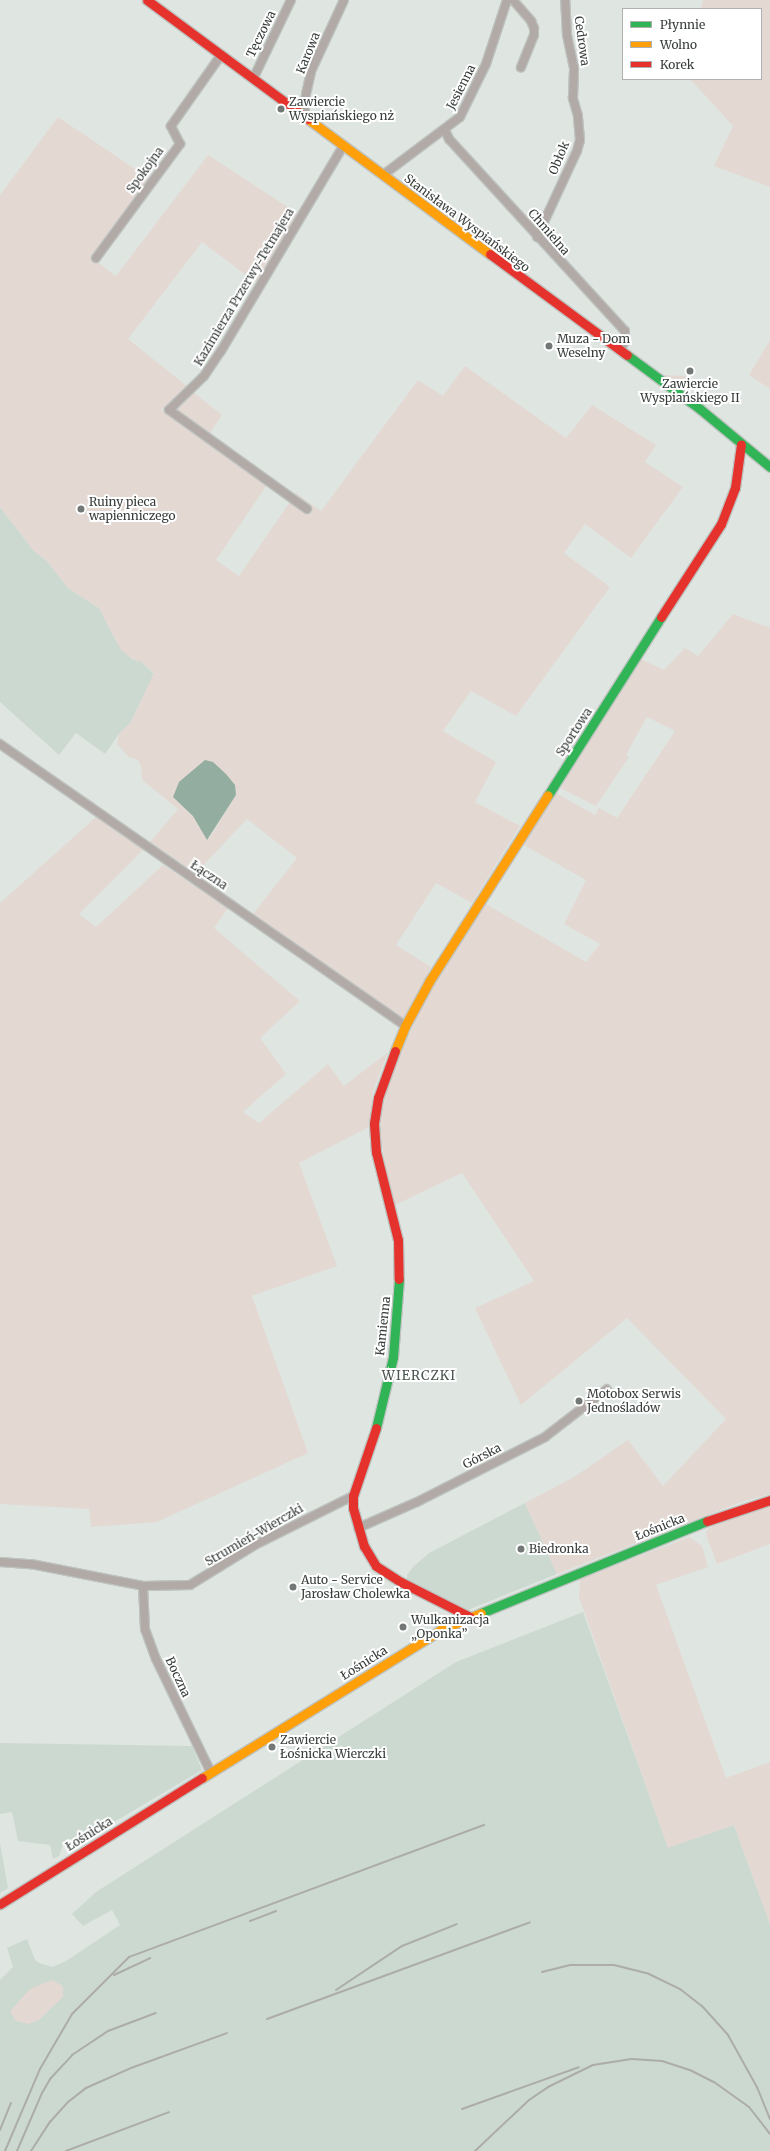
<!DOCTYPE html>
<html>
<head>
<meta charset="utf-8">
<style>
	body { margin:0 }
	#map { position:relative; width:770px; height:2151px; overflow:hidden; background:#dfe6e2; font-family:Merriweather,serif }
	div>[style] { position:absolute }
	.built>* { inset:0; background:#ccd9d1 }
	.green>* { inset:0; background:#e3d8d2 }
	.water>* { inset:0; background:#93ada0 }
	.roads { filter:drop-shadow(1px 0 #bec3c0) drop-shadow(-1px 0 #bec3c0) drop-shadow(0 1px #bec3c0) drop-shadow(0 -1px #bec3c0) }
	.street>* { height:8px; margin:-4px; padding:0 4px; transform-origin:4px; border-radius:4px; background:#b1aaa6 }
	.fast>* { height:9px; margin:-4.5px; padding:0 4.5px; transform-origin:4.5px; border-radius:4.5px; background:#30b455 }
	.slow>* { height:9px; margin:-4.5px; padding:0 4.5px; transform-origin:4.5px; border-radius:4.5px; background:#ff9f0a }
	.jam>* { height:9px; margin:-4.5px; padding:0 4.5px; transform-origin:4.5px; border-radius:4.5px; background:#e5322d }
	.rail>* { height:2px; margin:-1px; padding:0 1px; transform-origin:1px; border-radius:1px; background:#acaca8 }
	.dots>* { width:11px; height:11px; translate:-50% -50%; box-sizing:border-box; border:2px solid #fff; border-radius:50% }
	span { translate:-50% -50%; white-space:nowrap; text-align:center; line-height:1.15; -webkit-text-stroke:4px #fff; paint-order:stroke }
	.street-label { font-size:12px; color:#373d3a }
	.poi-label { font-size:12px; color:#373d3a }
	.left { translate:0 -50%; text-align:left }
	.neighbourhood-label { font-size:13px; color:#4a554f; letter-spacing:1px }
	.legend { position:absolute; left:622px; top:8px; width:140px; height:72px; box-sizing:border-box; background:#fff; border:1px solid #afb1b0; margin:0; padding:5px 7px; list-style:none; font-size:12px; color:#373d3a }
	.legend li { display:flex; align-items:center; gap:8px; height:20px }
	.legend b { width:20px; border:1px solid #afb1b0 }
</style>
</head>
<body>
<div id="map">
	<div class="built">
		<i style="clip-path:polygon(0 507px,34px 551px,47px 561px,68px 588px,99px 608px,116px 641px,132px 659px,142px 662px,154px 674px,131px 722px,119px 734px,105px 754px,76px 733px,59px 755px,0 702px)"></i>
		<i style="clip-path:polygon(525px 1503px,557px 1574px,468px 1610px,407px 1579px,407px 1575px,413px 1567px,429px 1553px)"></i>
		<i style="clip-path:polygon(583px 1612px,668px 1847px,734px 1825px,770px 1924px,770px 2151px,0 2151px,0 1980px,13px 1967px,7px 1948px,27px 1939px,35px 1960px,39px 1963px,52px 1967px,66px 1961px,120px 1925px,112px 1910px,83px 1926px,72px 1914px,96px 1892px,456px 1662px)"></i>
		<i style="clip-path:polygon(0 1743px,192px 1746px,202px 1770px,72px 1847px,63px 1845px,59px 1856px,53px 1859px,50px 1845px,18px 1841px,12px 1812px,0 1814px)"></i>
		<i style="clip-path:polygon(0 1843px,8px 1888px,0 1893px)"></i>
	</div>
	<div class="green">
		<i style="clip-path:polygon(703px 0,770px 0,770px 187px,714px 166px,733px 126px,690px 79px,761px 79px,761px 9px,701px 9px)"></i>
		<i style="clip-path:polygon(evenodd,58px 117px,150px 179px,91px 257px,116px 276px,208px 155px,300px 215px,258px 284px,202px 242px,128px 339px,188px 387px,161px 410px,267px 485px,216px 560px,239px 576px,296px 493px,321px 511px,418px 380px,443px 396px,465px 366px,566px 438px,592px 405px,656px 445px,645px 462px,683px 487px,631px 558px,585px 524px,564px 553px,610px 587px,516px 716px,471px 691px,443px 731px,496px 762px,475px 802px,520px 826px,472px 903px,436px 883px,396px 945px,431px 967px,407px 1016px,402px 1019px,253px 914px,297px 858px,247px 819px,196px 873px,150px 842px,178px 809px,142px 780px,141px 766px,138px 760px,129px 757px,117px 744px,119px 734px,131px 722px,154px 673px,142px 662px,132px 659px,121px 650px,99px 608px,68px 588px,47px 561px,34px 551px,0 507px,0 195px,58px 117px,236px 795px,210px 837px,207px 839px,193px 816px,236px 795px)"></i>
		<i style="clip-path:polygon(770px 340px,770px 389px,749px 375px)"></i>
		<i style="clip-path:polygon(663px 375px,685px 376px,688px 384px,684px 388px,679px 388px)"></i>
		<i style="clip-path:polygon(192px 391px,222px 415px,210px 433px,177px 412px,177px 406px)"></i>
		<i style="clip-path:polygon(733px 614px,770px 628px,770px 1494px,741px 1502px,557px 1574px,525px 1503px,574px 1477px,628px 1440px,663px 1486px,726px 1419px,627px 1318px,521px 1405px,475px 1308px,534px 1281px,462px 1173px,395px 1205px,389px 1188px,380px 1133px,382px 1105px,398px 1060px,423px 1003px,486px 904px,586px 962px,600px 944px,564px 924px,586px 880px,522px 844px,554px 792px,595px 815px,599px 808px,617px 818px,675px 731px,647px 717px,626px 755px,629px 757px,596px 806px,562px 789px,561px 784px,639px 658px,664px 670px,685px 648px,698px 656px)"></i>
		<i style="clip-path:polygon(96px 817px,144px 849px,79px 914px,96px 927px,163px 865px,228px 908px,214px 928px,300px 1001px,260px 1038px,286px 1074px,243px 1112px,259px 1123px,328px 1064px,344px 1086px,388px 1052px,373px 1091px,369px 1127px,299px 1163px,337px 1266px,252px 1296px,308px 1453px,157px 1522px,91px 1527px,89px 1509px,0 1504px,0 903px)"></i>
		<i style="clip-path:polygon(770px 1505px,770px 1544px,717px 1564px,707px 1538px,706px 1532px,710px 1527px)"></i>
		<i style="clip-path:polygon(689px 1537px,702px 1546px,708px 1567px,656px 1585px,726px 1778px,770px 1762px,770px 1925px,734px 1825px,668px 1848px,579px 1597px,580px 1579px)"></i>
		<i style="clip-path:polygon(52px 1980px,63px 1986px,63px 1997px,39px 2020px,28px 2024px,16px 2021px,10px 2011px,30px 1989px)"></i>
	</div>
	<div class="water">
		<i style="clip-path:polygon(205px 760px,213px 762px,226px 774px,235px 785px,236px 795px,207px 840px,193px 816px,173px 797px,179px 782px)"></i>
	</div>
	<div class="roads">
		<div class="street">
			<i style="left:513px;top:0;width:28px;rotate:49deg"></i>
			<i style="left:531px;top:21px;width:8px;rotate:67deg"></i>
			<i style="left:534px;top:28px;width:7px;rotate:90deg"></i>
			<i style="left:534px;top:35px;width:35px;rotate:112deg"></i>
			<i style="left:253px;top:79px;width:88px;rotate:-64.3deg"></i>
			<i style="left:304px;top:117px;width:23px;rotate:-85deg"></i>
			<i style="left:306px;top:94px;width:26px;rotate:-77deg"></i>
			<i style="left:312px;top:69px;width:76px;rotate:-65.1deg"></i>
			<i style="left:445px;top:130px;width:10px;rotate:66deg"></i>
			<i style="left:449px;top:139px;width:260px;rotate:47.5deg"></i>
			<i style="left:625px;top:331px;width:10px;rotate:90deg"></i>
			<i style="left:625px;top:341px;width:10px;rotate:119deg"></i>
			<i style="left:383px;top:175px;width:96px;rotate:-37deg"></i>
			<i style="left:460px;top:117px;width:59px;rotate:-63.9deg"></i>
			<i style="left:486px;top:64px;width:67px;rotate:-71.8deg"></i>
			<i style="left:537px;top:237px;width:95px;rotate:-65.1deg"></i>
			<i style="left:577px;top:151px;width:11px;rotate:-75deg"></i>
			<i style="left:580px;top:140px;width:24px;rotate:-95deg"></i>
			<i style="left:578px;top:116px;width:19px;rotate:-106deg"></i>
			<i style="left:573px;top:98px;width:30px;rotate:-88deg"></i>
			<i style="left:574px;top:68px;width:34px;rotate:-102deg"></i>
			<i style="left:567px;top:35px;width:35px;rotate:-93deg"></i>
			<i style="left:96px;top:258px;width:142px;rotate:-53.6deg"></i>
			<i style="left:180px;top:144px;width:20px;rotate:-117deg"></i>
			<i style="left:171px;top:126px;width:87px;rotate:-54.8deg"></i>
			<i style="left:307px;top:509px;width:170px;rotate:-144.3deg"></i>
			<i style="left:169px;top:410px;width:49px;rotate:-44.2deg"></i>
			<i style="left:204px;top:376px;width:30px;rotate:-56deg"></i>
			<i style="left:221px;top:351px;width:239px;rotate:-59.2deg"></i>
			<i style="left:0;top:744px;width:494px;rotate:34.8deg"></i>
			<i style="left:358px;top:1528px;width:64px;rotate:-23.8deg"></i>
			<i style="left:417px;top:1502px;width:144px;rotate:-26.9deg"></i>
			<i style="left:545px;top:1437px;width:78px;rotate:-37.7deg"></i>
			<i style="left:0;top:1562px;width:31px;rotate:4deg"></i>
			<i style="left:31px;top:1564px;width:114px;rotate:11.1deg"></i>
			<i style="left:143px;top:1586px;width:47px;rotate:-1.2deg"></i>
			<i style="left:190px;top:1585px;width:76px;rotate:-31.6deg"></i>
			<i style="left:255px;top:1545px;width:110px;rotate:-26.6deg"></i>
			<i style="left:143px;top:1586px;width:43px;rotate:87.3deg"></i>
			<i style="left:145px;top:1629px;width:32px;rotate:70deg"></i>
			<i style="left:156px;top:1659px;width:127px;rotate:64.2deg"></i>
		</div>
		<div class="fast">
			<i style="left:627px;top:355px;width:91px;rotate:36.5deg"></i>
			<i style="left:700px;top:409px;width:91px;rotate:39.6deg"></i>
			<i style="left:548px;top:795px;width:211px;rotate:-57.6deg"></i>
			<i style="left:376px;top:1428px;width:73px;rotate:-76.5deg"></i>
			<i style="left:393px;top:1357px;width:78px;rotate:-85.6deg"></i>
			<i style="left:481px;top:1613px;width:244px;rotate:-22.2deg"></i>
		</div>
		<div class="slow">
			<i style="left:308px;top:119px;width:227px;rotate:36.6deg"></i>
			<i style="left:395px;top:1051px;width:27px;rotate:-68deg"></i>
			<i style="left:405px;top:1026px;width:52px;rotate:-61.5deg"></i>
			<i style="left:430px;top:980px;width:219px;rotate:-57.5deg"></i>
			<i style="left:202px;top:1778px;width:282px;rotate:-31.8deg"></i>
			<i style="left:442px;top:1629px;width:42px;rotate:-22.3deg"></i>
		</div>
		<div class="jam">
			<i style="left:147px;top:0;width:200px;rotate:36.5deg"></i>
			<i style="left:490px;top:254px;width:170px;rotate:36.4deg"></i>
			<i style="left:661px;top:617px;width:111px;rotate:-57.2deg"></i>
			<i style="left:721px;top:524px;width:39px;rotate:-69deg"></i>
			<i style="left:735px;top:488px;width:44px;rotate:-82.2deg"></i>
			<i style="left:395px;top:1051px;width:50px;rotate:109.9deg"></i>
			<i style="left:378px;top:1098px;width:26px;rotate:99deg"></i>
			<i style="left:374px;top:1124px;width:28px;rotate:86deg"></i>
			<i style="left:376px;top:1152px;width:91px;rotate:76deg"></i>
			<i style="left:398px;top:1240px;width:39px;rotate:89deg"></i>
			<i style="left:376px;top:1428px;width:72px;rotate:108.7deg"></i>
			<i style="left:353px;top:1496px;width:12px;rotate:90deg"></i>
			<i style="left:353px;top:1508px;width:40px;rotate:74deg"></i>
			<i style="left:364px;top:1546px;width:23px;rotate:59deg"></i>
			<i style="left:376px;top:1566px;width:30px;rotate:33deg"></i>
			<i style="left:401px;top:1582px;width:77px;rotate:26.9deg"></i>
			<i style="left:707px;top:1521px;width:66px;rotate:-18.4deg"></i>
			<i style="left:0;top:1904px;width:238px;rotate:-32deg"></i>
		</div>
	</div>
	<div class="rail">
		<i style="left:250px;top:1921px;width:28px;rotate:-21deg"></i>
		<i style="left:542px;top:1972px;width:29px;rotate:-14deg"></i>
		<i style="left:570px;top:1965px;width:44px"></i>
		<i style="left:614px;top:1965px;width:36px;rotate:14deg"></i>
		<i style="left:649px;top:1974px;width:34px;rotate:26deg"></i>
		<i style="left:680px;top:1989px;width:28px;rotate:38deg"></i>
		<i style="left:702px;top:2006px;width:39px;rotate:48deg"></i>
		<i style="left:728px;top:2035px;width:60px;rotate:60.9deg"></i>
		<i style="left:757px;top:2087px;width:35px;rotate:68deg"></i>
		<i style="left:114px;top:1975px;width:40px;rotate:-25deg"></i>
		<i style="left:336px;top:1990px;width:79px;rotate:-33.7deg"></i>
		<i style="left:402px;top:1946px;width:59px;rotate:-21.8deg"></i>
		<i style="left:267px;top:2019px;width:280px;rotate:-20.2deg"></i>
		<i style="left:462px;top:2109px;width:124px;rotate:-19.7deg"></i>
		<i style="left:0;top:2130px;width:29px;rotate:-68deg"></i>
		<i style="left:5px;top:2151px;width:89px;rotate:-66.9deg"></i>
		<i style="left:40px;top:2069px;width:64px;rotate:-59.8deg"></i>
		<i style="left:72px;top:2014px;width:81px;rotate:-45deg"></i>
		<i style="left:129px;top:1957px;width:379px;rotate:-20.4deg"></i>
		<i style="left:17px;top:2151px;width:63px;rotate:-66.7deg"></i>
		<i style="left:42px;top:2093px;width:16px;rotate:-60deg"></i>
		<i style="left:50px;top:2079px;width:33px;rotate:-47deg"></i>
		<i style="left:72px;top:2055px;width:43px;rotate:-33.7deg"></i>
		<i style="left:108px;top:2031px;width:51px;rotate:-20.6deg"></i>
		<i style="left:31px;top:2151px;width:35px;rotate:-57deg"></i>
		<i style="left:50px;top:2122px;width:27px;rotate:-48deg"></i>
		<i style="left:68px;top:2102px;width:23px;rotate:-38deg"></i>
		<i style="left:86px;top:2088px;width:49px;rotate:-24deg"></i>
		<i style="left:131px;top:2068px;width:102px;rotate:-20deg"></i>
		<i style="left:66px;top:2151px;width:110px;rotate:-20.7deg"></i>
		<i style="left:475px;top:2151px;width:74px;rotate:-43.4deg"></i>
		<i style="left:529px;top:2100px;width:23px;rotate:-34deg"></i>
		<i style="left:548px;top:2087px;width:50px;rotate:-26.1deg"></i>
		<i style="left:593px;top:2065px;width:39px;rotate:-9deg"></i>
		<i style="left:632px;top:2059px;width:30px;rotate:4deg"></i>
		<i style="left:662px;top:2061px;width:29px;rotate:18deg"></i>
		<i style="left:690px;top:2070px;width:27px;rotate:27deg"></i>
		<i style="left:714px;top:2082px;width:43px;rotate:35.5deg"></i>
		<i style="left:749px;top:2107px;width:34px;rotate:52deg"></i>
	</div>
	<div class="dots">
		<i style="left:281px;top:109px;background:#727875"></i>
		<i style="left:549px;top:346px;background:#727875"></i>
		<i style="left:690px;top:371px;background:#727875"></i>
		<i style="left:81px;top:509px;background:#727875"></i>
		<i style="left:579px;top:1401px;background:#727875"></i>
		<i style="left:521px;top:1549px;background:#727875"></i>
		<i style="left:293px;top:1587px;background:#727875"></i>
		<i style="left:403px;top:1627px;background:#727875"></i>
		<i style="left:272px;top:1747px;background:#727875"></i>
	</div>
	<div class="street-label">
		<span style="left:261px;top:34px;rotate:-64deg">Tęczowa</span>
		<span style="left:582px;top:41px;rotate:82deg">Cedrowa</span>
		<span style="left:308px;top:53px;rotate:-68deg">Karowa</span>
		<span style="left:461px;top:87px;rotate:-63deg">Jesienna</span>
		<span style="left:559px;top:158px;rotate:-68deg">Obłok</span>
		<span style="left:145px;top:170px;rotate:-54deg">Spokojna</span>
		<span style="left:467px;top:223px;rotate:37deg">Stanisława Wyspiańskiego</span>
		<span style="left:549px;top:232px;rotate:49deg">Chmielna</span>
		<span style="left:244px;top:287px;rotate:-59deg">Kazimierza Przerwy-Tetmajera</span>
		<span style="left:574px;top:732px;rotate:-57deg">Sportowa</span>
		<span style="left:209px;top:875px;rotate:34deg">Łączna</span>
		<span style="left:383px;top:1326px;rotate:-84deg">Kamienna</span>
		<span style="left:482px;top:1456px;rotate:-27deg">Górska</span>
		<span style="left:660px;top:1527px;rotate:-22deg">Łośnicka</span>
		<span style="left:254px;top:1535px;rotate:-30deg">Strumień-Wierczki</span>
		<span style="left:364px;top:1663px;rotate:-32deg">Łośnicka</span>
		<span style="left:178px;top:1677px;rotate:65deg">Boczna</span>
		<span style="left:89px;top:1834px;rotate:-32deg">Łośnicka</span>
	</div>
	<div class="poi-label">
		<span class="left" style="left:289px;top:109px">Zawiercie<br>Wyspiańskiego nż</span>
		<span class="left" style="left:557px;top:346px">Muza - Dom<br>Weselny</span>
		<span style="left:690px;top:391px">Zawiercie<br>Wyspiańskiego II</span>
		<span class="left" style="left:89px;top:509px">Ruiny pieca<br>wapienniczego</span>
		<span class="left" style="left:587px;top:1401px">Motobox Serwis<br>Jednośladów</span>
		<span class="left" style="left:529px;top:1549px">Biedronka</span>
		<span class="left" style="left:301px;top:1587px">Auto - Service<br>Jarosław Cholewka</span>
		<span class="left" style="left:411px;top:1627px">Wulkanizacja<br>„Oponka”</span>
		<span class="left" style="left:280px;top:1747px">Zawiercie<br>Łośnicka Wierczki</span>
	</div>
	<div class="neighbourhood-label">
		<span style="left:419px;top:1376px">WIERCZKI</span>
	</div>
	<ul class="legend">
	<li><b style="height:5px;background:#30b455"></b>Płynnie</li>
	<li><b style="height:5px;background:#ff9f0a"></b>Wolno</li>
	<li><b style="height:5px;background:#e5322d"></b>Korek</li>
	</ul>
</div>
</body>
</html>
